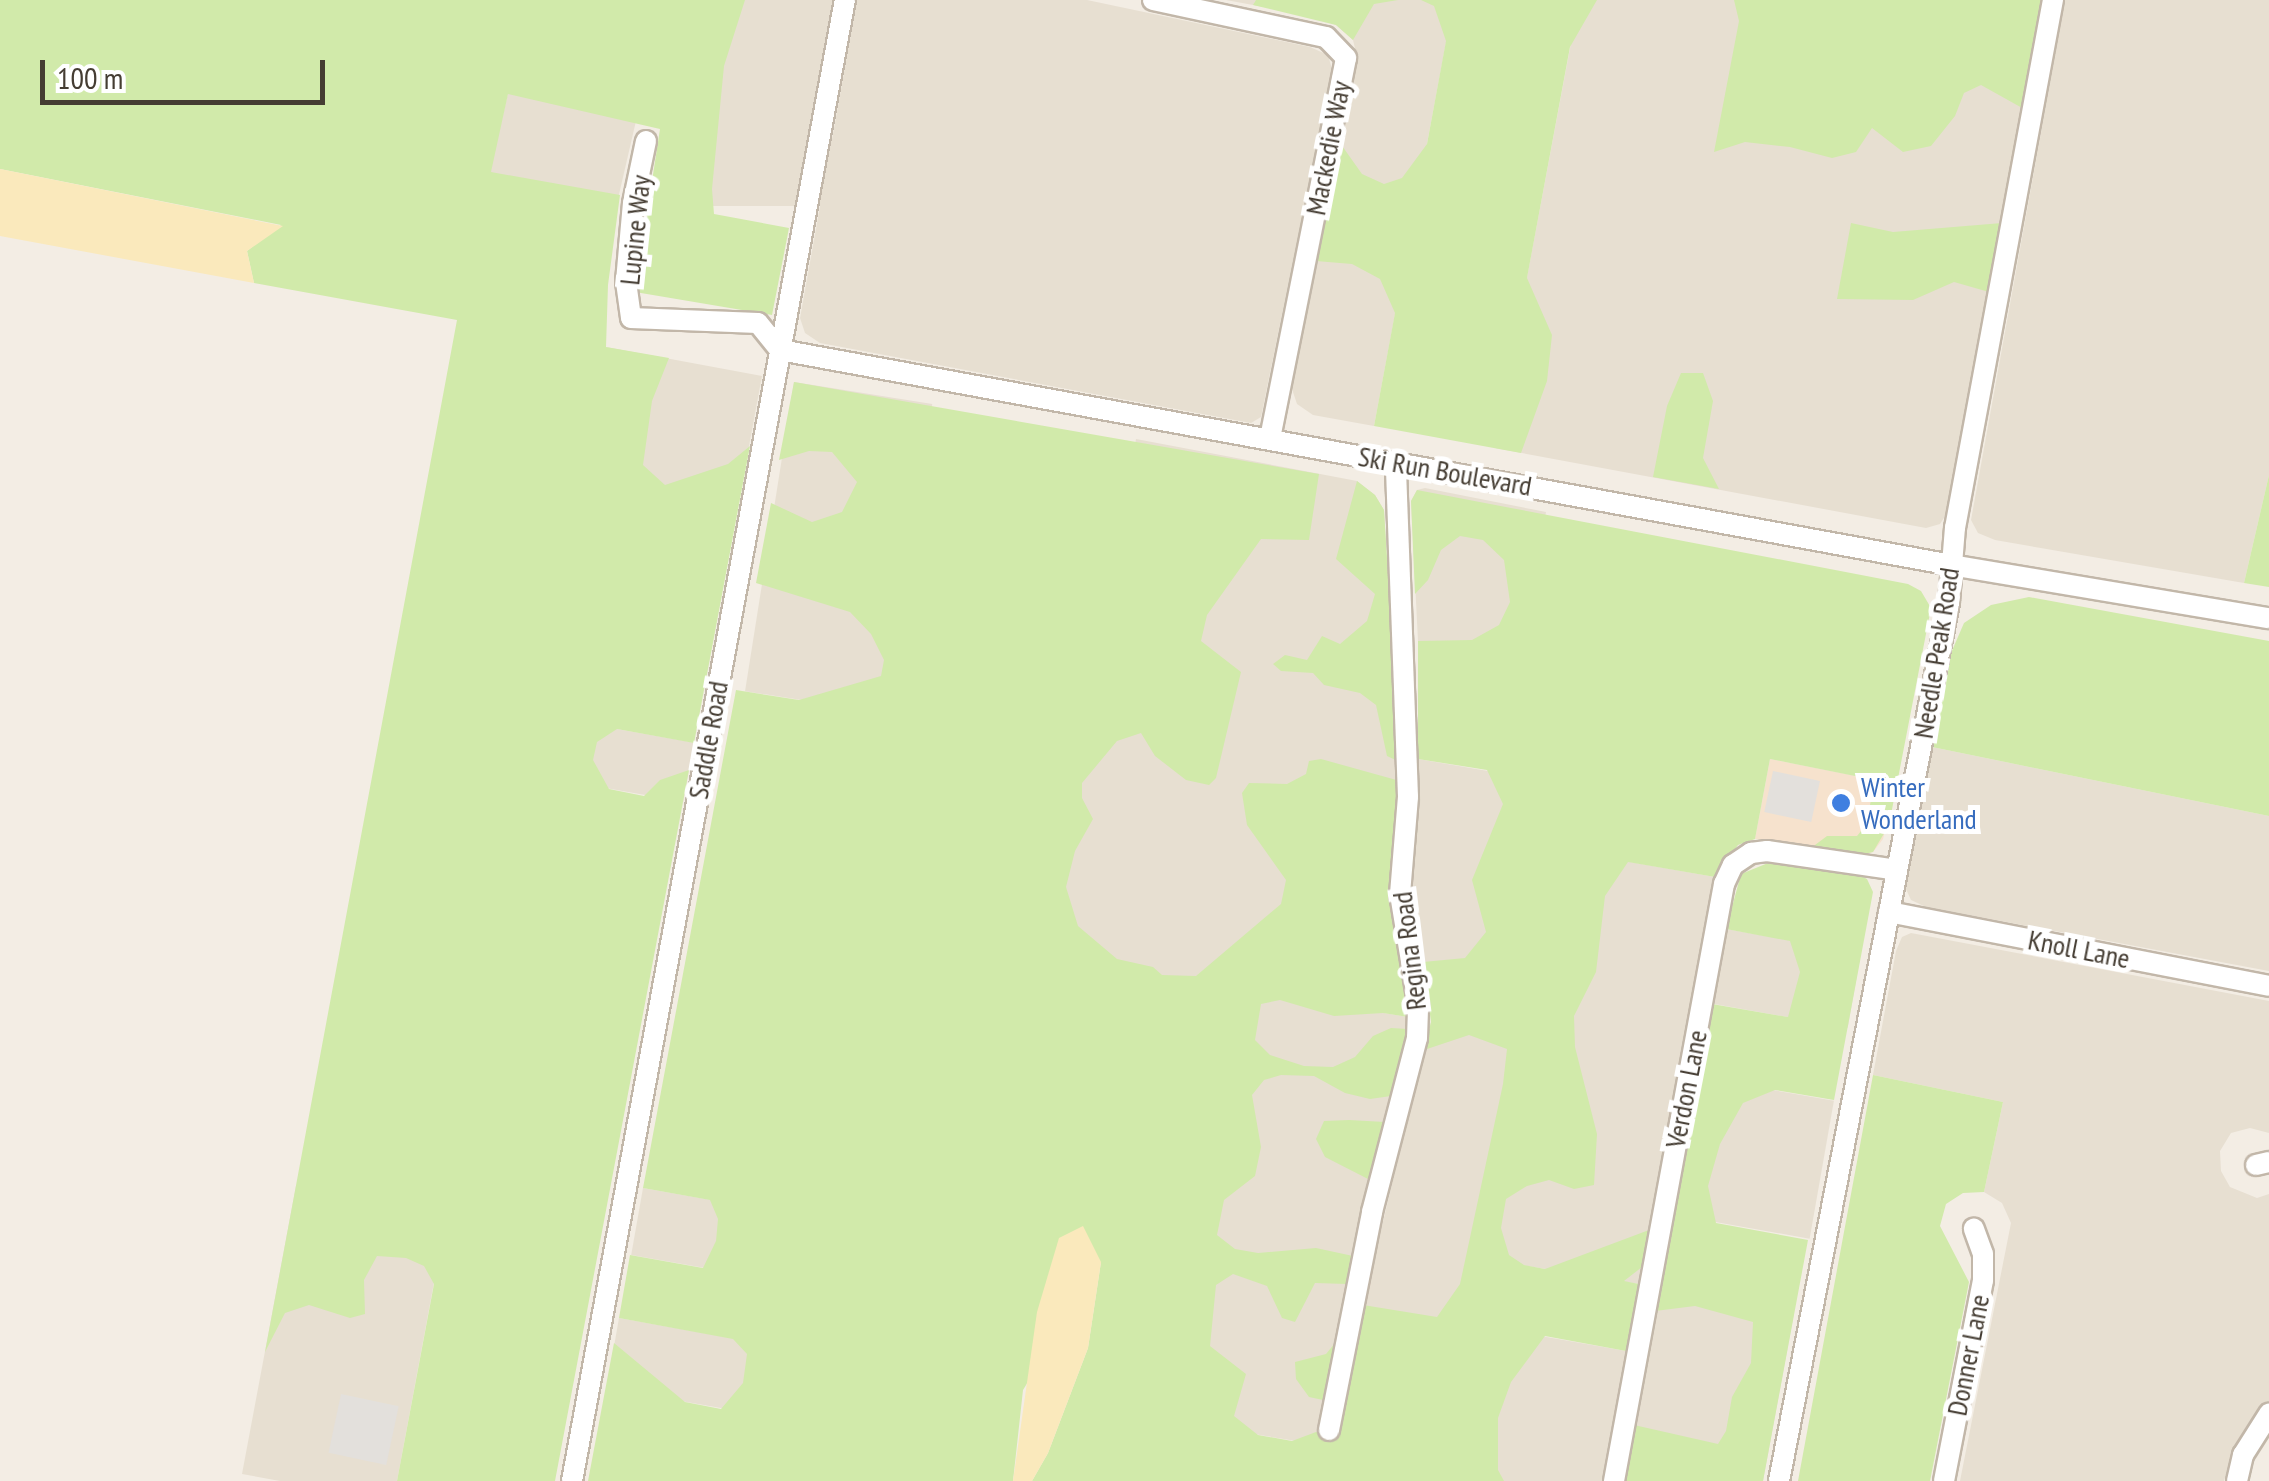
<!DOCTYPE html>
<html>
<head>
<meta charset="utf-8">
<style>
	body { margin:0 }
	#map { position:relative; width:2269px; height:1481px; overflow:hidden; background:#f3ede4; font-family:"PT Sans Narrow",sans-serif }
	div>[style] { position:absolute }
	.residential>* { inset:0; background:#e7dfd1; transform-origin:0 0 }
	.commercial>* { inset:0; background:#f6e2cd }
	.green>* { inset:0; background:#d1eaaa }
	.sand>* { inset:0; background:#fae9bc }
	.parking>* { inset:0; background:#e3e0dc; transform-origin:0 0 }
	.roads { filter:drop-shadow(2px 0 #c2b7a9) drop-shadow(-2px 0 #c2b7a9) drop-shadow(0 2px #c2b7a9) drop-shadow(0 -2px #c2b7a9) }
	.minor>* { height:20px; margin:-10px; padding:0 10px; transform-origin:10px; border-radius:10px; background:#fff }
	.dots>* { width:28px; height:28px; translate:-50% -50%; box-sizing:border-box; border:5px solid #fff; border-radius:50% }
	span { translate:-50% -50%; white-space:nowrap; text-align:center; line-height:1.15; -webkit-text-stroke:10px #fff; paint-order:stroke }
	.street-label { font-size:28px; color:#453d33 }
	.shop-label { font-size:28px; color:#366cbe }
	.left { translate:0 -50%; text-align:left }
	.scale { position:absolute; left:40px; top:60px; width:285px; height:45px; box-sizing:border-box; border:5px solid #453d33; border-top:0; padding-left:12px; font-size:30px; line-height:35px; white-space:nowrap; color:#453d33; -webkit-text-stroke:8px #fff; paint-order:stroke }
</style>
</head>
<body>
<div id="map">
	<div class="residential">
		<i style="left:687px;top:0;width:145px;height:206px"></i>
		<i style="clip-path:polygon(857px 0,1087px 0,1310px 47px,1328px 55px,1332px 69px,1261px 417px,1251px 423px,820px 343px,805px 333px,800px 318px)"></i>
		<i style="clip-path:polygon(1226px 0,1454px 0,1374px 426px,1313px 415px,1297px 404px,1291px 386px,1357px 57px,1353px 40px,1336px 25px,1312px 16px)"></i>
		<i style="clip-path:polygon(1579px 0,2044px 0,1947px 513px,1940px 524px,1926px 528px,1495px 448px)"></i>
		<i style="clip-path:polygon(2065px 0,2269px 0,2269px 475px,2244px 583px,1995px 540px,1978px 533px,1971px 520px)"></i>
		<i style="left:508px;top:93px;width:131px;height:82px;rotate:13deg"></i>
		<i style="clip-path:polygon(606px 347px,762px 376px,705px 684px)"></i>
		<i style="left:794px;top:382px;width:140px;height:313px;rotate:9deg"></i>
		<i style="clip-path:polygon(1136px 439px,1357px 481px,1375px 495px,1384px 510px,1400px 793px,1264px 993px,1408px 1017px,1314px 1444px,1181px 1422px,1027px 1037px)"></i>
		<i style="clip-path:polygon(1425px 488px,1546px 512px,1518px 659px,1418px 641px,1411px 501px,1417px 490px)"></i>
		<i style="left:537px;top:715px;width:159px;height:60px;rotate:10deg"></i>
		<i style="clip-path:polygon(1932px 747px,2269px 816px,2269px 971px,1926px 907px,1911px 900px,1905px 887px)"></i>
		<i style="clip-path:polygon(1418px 759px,1592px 789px,1579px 853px,1715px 877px,1639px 1284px,1502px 1262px,1490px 1327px,1626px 1351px,1602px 1481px,1459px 1481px,1363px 1305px,1431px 1022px,1553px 986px,1423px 962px,1410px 890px)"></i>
		<i style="left:1726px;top:929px;width:137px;height:76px;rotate:10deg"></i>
		<i style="clip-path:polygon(1911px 933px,2269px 1001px,2269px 1133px,2250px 1128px,2231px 1133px,2220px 1151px,2221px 1171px,2230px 1187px,2257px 1198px,2269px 1194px,2269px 1403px,2255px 1415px,2232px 1454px,2224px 1481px,1960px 1481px,2011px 1223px,2002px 1203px,1984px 1192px,2003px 1102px,1873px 1075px,1896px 951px,1902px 937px)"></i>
		<i style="left:1699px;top:1077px;width:137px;height:140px;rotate:10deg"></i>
		<i style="clip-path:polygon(296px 1186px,447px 1213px,397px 1481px,280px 1481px,242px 1474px)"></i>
		<i style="left:643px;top:1188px;width:140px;height:68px;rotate:10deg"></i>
		<i style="clip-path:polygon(1659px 1290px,1794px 1313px,1763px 1481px,1623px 1481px)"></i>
		<i style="left:619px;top:1318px;width:139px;height:71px;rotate:10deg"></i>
	</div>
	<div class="commercial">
		<i style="clip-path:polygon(1770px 759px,1897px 784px,1883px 839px,1873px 852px,1860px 855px,1755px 839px)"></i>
	</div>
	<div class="green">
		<i style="clip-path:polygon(0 0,745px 0,724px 66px,712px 189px,714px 214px,789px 228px,772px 315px,635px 292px,660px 129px,508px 94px,491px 172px,620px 195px,608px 285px,606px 347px,669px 358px,652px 401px,643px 465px,665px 485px,728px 464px,750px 446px,694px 743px,617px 729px,597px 742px,593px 760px,609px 789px,644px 796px,660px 780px,689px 770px,555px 1481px,397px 1481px,434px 1284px,424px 1266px,406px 1258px,377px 1256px,364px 1280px,365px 1314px,350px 1318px,309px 1305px,285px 1313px,265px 1352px,457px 320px,254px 283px,247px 251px,281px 225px,0 169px)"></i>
		<i style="clip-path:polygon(1256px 0,1398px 0,1374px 4px,1353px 40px,1336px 25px,1253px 5px)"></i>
		<i style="clip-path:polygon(1421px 0,1597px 0,1570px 47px,1527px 278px,1552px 335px,1547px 381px,1521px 453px,1374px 426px,1395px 313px,1380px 279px,1352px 264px,1316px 261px,1340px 143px,1362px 174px,1384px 184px,1402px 178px,1427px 144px,1446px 41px,1434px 6px)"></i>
		<i style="clip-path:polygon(1734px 0,2044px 0,2024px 109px,1981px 85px,1964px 93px,1955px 116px,1931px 146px,1903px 152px,1872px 128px,1856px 152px,1832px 158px,1790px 147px,1745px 142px,1714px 152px,1739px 21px)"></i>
		<i style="clip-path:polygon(1851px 223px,1893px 232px,2002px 223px,1989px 292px,1954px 282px,1913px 300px,1837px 299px)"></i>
		<i style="clip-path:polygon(1681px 373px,1703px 373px,1713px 401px,1703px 458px,1719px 489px,1653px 477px,1667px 406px)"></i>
		<i style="clip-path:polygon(794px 382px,1319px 474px,1309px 540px,1261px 539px,1207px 615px,1201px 641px,1241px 672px,1216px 778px,1209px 785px,1186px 780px,1155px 756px,1141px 733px,1117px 741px,1082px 783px,1082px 798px,1093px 819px,1075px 851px,1066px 887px,1078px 926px,1117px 959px,1153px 967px,1162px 975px,1196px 976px,1281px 904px,1286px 880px,1247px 825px,1242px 793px,1249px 783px,1287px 784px,1306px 774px,1309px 761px,1321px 759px,1400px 781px,1392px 904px,1408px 1017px,1383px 1013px,1334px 1016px,1280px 1000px,1261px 1004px,1255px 1040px,1270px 1055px,1304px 1066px,1333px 1067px,1355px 1057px,1373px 1036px,1391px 1028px,1408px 1029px,1391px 1096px,1370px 1099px,1345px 1093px,1314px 1076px,1281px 1075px,1264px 1080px,1252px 1095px,1261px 1147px,1255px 1176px,1224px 1200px,1217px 1235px,1235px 1249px,1258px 1253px,1316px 1248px,1353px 1256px,1347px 1284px,1315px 1283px,1295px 1322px,1282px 1318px,1267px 1286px,1233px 1274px,1216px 1285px,1210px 1346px,1246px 1374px,1234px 1416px,1258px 1435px,1292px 1441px,1316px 1432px,1339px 1434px,1363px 1305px,1437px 1317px,1460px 1284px,1503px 1084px,1507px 1049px,1469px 1035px,1424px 1050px,1431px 1022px,1423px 962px,1465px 958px,1486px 932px,1472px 880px,1503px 804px,1487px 770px,1418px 759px,1418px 641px,1472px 640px,1499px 625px,1510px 602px,1504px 560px,1483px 540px,1460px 536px,1441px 550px,1428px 580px,1415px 594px,1411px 501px,1417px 490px,1908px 584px,1921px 591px,1931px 608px,1889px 825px,1873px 852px,1860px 855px,1811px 848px,1827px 836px,1857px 836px,1866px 825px,1875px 780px,1770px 759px,1755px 839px,1738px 845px,1715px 877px,1628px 862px,1605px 896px,1596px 972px,1574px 1016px,1575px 1047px,1597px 1134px,1594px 1185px,1574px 1189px,1549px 1180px,1527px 1186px,1506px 1199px,1501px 1228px,1509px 1255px,1524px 1265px,1545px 1269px,1649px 1230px,1642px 1267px,1624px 1281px,1639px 1284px,1626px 1351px,1545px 1336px,1511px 1382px,1498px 1418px,1498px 1470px,1504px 1481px,1032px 1481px,1048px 1453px,1088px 1348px,1101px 1262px,1023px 1390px,1013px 1481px,588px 1481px,614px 1343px,685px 1402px,721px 1409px,743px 1383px,747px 1354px,733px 1339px,619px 1318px,630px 1255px,703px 1268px,716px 1241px,718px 1219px,710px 1200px,643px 1188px,736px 690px,799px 700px,881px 676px,884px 660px,871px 634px,850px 612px,756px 583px,771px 503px,812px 522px,842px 512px,857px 482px,832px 452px,809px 451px,779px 460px)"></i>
		<i style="clip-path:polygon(2269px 475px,2269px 587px,2244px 583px)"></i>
		<i style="clip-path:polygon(1357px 481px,1375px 495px,1384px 510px,1400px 762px,1387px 756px,1376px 705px,1360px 693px,1324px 685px,1313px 673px,1281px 671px,1273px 664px,1285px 655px,1307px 660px,1322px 636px,1340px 644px,1367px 621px,1375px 594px,1336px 559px)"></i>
		<i style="clip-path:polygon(2029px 597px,2269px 641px,2269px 816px,1932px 747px,1951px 653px,1964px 623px,1991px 605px)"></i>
		<i style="clip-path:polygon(1773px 861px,1855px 873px,1867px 879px,1873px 892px,1834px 1100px,1775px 1090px,1743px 1103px,1720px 1144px,1708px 1186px,1716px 1223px,1808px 1240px,1763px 1481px,1623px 1481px,1634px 1425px,1718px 1444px,1726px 1431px,1732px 1397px,1751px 1363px,1753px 1322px,1695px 1306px,1655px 1311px,1712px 1004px,1788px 1017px,1800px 972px,1790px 941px,1726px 929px,1741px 874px)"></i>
		<i style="clip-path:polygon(1873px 1075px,2003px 1102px,1984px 1192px,1963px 1193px,1946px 1204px,1940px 1226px,1969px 1282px,1930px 1481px,1798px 1481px)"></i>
		<i style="clip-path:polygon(1349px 1120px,1385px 1122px,1370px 1180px,1325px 1157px,1316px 1139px,1324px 1121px)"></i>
		<i style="clip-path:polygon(1335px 1343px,1323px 1400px,1309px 1397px,1296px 1379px,1295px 1362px,1326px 1354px)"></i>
	</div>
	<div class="sand">
		<i style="clip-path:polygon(0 169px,283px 226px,247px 251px,254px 283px,0 236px)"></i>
		<i style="clip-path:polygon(1083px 1226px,1101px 1262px,1088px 1348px,1048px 1453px,1032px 1481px,1013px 1481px,1037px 1312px,1059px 1238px)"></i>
	</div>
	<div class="parking">
		<i style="left:1773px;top:771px;width:48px;height:42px;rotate:12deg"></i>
		<i style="left:341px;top:1394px;width:59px;height:60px;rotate:12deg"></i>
	</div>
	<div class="roads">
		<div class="minor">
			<i style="left:1153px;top:0;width:177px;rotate:12.1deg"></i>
			<i style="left:1326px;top:37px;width:29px;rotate:46deg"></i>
			<i style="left:1346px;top:58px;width:389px;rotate:101.3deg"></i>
			<i style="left:646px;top:141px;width:63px;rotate:101.8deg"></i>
			<i style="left:633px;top:203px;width:79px;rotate:95.1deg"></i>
			<i style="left:626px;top:282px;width:36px;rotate:82deg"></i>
			<i style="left:631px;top:318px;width:127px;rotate:2.3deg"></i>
			<i style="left:758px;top:323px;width:35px;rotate:51deg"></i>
			<i style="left:780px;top:350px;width:1191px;rotate:10.4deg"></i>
			<i style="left:1951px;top:565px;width:322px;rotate:9.5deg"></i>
			<i style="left:1889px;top:912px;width:387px;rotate:11deg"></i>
			<i style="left:2256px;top:1165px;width:13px;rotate:-13deg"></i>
			<i style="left:1329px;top:1430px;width:222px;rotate:-78.8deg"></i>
			<i style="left:1372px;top:1212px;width:180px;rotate:-75.5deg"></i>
			<i style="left:1417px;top:1038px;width:34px;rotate:-88deg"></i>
			<i style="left:1418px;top:1004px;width:111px;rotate:-99.3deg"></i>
			<i style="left:1400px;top:894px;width:97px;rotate:-85.3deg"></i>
			<i style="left:1408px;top:797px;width:334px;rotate:-92.1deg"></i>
			<i style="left:572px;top:1481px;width:1506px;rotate:-79.56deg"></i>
			<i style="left:1614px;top:1481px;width:607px;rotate:-79.56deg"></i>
			<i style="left:1724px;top:884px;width:21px;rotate:-65deg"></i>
			<i style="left:1733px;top:865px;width:22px;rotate:-34deg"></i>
			<i style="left:1751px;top:853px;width:16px;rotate:-7deg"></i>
			<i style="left:1767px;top:851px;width:131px;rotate:8.3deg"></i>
			<i style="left:1779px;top:1481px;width:895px;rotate:-79.05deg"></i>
			<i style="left:1949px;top:602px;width:74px;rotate:-85.4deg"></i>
			<i style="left:1955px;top:528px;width:537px;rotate:-79.49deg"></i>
			<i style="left:1944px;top:1481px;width:205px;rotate:-79deg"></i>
			<i style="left:1983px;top:1280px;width:26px;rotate:-90deg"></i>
			<i style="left:1983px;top:1254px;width:27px;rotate:-110deg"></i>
			<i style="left:2237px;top:1481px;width:27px;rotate:-77deg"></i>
			<i style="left:2243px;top:1455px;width:49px;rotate:-57.6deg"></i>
		</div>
	</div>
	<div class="dots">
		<i style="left:1841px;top:803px;background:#3f7fe0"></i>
	</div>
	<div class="street-label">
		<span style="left:1328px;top:148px;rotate:-79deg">Mackedie Way</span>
		<span style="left:635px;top:230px;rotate:-84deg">Lupine Way</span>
		<span style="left:1445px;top:471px;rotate:10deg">Ski Run Boulevard</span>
		<span style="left:1936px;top:653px;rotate:-81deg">Needle Peak Road</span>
		<span style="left:708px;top:740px;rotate:-80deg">Saddle Road</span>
		<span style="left:2079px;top:949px;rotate:11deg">Knoll Lane</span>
		<span style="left:1409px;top:951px;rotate:-97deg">Regina Road</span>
		<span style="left:1686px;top:1089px;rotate:-79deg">Verdon Lane</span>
		<span style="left:1968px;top:1355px;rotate:-79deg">Donner Lane</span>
	</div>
	<div class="shop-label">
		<span class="left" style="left:1861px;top:803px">Winter<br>Wonderland</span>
	</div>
	<div class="scale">100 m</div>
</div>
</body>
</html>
